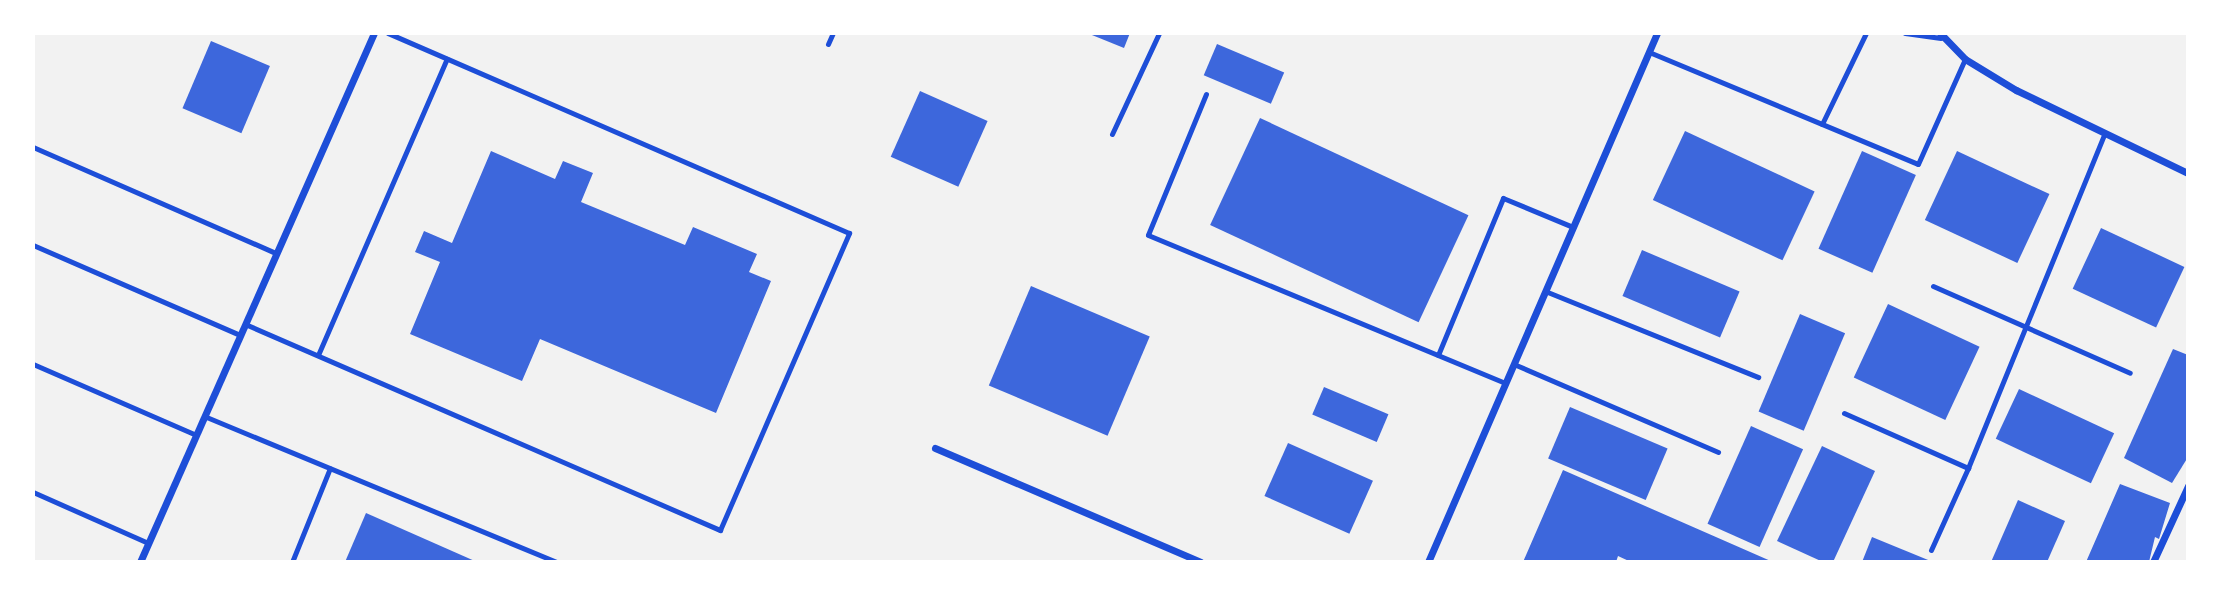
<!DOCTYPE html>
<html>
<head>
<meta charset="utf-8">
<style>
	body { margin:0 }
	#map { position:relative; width:2221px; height:595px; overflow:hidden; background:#f2f2f2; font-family:Lato,sans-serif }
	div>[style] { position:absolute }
	.building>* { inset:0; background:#3d67dc; transform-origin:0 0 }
	.service>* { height:5px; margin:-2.5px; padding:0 2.5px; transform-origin:2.5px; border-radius:2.5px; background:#1d4ed8 }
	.minor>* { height:7px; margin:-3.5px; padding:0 3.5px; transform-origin:3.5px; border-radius:3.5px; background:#1d4ed8 }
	span { translate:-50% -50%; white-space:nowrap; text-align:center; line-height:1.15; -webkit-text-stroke:7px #fff; paint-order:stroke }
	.frame { position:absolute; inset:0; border:35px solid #fff; pointer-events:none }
</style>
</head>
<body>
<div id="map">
	<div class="building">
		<i style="clip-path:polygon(1087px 33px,1130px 33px,1124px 48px)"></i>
		<i style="left:211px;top:41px;width:64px;height:73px;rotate:23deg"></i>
		<i style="left:1217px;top:44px;width:73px;height:34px;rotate:23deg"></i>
		<i style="left:920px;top:91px;width:74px;height:72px;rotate:24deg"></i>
		<i style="left:1260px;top:118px;width:230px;height:118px;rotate:25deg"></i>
		<i style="left:1685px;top:131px;width:143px;height:76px;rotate:25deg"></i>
		<i style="clip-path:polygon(491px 151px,555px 179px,563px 161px,593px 173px,581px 202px,685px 245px,693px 227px,757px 254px,749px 272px,771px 281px,716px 413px,540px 339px,522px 381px,410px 334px,440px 262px,415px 252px,424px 231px,452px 243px)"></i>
		<i style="left:1862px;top:151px;width:59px;height:107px;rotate:24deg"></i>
		<i style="left:1957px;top:151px;width:102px;height:76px;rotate:25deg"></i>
		<i style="left:2101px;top:228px;width:92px;height:67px;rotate:25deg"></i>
		<i style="left:1642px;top:250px;width:106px;height:50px;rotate:23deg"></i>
		<i style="left:1031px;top:286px;width:129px;height:108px;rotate:23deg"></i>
		<i style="left:1888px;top:304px;width:101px;height:81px;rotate:25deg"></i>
		<i style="left:1800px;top:314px;width:49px;height:106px;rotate:23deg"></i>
		<i style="clip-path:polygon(2173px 349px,2188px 355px,2188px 457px,2172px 483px,2124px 458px)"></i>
		<i style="left:1324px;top:387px;width:70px;height:30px;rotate:23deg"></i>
		<i style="left:2019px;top:389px;width:105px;height:55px;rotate:25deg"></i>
		<i style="left:1570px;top:407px;width:106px;height:56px;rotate:23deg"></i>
		<i style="left:1751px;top:426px;width:57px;height:107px;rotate:24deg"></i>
		<i style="left:1288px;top:443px;width:93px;height:58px;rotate:24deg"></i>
		<i style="clip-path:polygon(1822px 446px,1875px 471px,1833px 562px,1823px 562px,1777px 541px)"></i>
		<i style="clip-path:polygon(1563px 470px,1773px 562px,1631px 562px,1618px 556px,1616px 562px,1523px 562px)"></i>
		<i style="clip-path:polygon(2120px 484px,2170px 503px,2159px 539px,2155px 537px,2149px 562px,2086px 562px)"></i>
		<i style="clip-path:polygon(2018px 500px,2065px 521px,2047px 562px,1991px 562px)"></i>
		<i style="clip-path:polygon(366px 513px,477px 562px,345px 562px)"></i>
		<i style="clip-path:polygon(1872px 537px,1933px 562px,1862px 562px)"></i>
	</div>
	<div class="service">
		<i style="left:1905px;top:33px;width:36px;rotate:8deg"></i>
		<i style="left:828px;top:44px;width:12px;rotate:-66deg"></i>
		<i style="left:1649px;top:52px;width:291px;rotate:22.6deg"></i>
		<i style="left:1918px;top:164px;width:115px;rotate:-65.9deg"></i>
		<i style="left:1206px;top:94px;width:152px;rotate:112.4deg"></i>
		<i style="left:1148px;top:235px;width:386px;rotate:22.5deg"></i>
		<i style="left:1822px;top:124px;width:101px;rotate:-64.2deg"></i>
		<i style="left:1112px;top:134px;width:111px;rotate:-65deg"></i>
		<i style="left:33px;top:147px;width:265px;rotate:23.6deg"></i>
		<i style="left:33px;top:245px;width:226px;rotate:23.5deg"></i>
		<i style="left:1933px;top:286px;width:215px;rotate:23.8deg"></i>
		<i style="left:1545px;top:291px;width:230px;rotate:22deg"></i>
		<i style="left:245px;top:324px;width:518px;rotate:23.45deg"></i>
		<i style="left:720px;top:530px;width:324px;rotate:-66.5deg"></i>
		<i style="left:849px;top:233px;width:503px;rotate:-156.55deg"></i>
		<i style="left:318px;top:355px;width:323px;rotate:-66.5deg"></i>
		<i style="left:1438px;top:355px;width:170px;rotate:-67.5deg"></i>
		<i style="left:1503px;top:198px;width:76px;rotate:22.5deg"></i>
		<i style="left:33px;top:364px;width:178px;rotate:23.5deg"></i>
		<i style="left:1516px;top:365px;width:220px;rotate:23.3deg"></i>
		<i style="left:1844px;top:413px;width:136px;rotate:23.9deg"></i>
		<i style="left:1968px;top:468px;width:362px;rotate:-67.8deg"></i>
		<i style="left:204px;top:416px;width:381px;rotate:22.5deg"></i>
		<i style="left:33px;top:492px;width:126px;rotate:23.9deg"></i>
		<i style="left:1931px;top:550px;width:90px;rotate:-65.7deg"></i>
		<i style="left:292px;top:562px;width:101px;rotate:-68deg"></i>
	</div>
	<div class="minor">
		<i style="left:1940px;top:33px;width:36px;rotate:46deg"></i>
		<i style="left:1965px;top:59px;width:60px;rotate:31.3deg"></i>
		<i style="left:2016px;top:90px;width:191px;rotate:25.8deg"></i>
		<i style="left:935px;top:448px;width:289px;rotate:23.2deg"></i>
		<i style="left:140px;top:562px;width:578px;rotate:-66.14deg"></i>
		<i style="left:1428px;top:562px;width:576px;rotate:-66.59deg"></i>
		<i style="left:2153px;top:562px;width:84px;rotate:-65.3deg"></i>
	</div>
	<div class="frame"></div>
</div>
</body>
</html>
